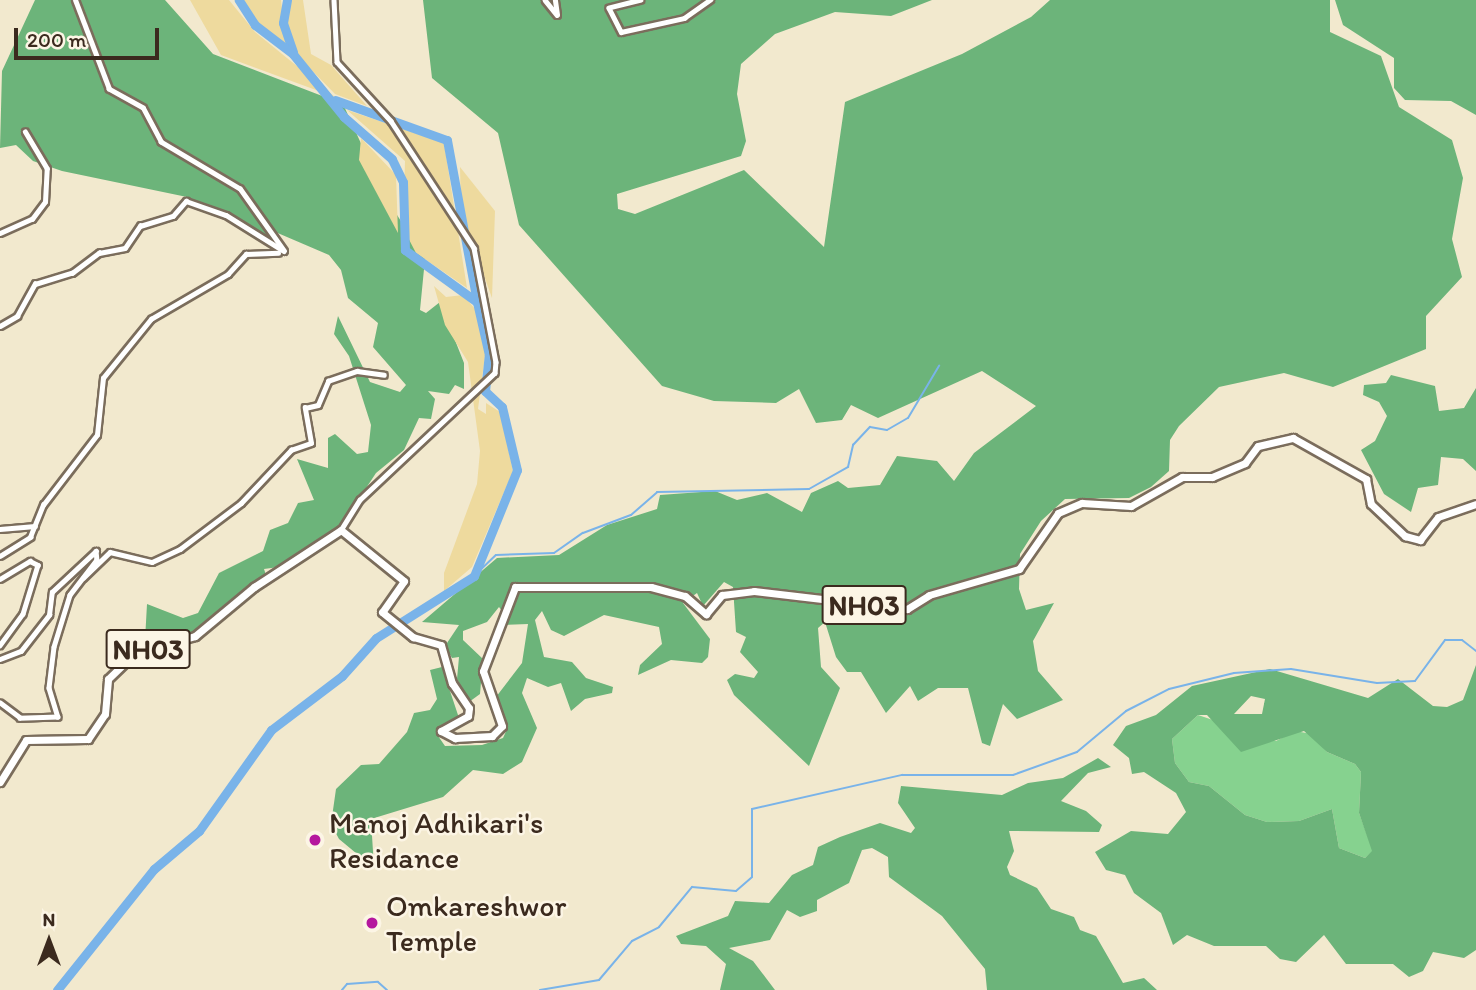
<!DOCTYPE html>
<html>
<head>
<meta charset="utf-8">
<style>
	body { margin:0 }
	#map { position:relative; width:1476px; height:990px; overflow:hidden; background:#f2e9ce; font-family:Itim,sans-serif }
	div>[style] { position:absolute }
	.green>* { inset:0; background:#86d28f }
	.forest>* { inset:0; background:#6cb47a }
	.sand>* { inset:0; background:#eeda9e }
	.stream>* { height:2px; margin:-1px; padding:0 1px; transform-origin:1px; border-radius:1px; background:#79b3e9 }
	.river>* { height:9px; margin:-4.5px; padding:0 4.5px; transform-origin:4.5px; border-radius:4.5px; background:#79b3e9 }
	.roads { filter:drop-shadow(2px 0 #7b6d5c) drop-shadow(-2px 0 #7b6d5c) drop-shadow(0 2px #7b6d5c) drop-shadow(0 -2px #7b6d5c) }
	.minor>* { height:4.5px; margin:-2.25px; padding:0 2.25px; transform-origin:2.25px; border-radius:2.25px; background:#fff }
	.primary>* { height:7px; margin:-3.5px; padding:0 3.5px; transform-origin:3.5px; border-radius:3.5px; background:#fff }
	.dots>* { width:19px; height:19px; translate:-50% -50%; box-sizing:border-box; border:4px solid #fcf5e5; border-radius:50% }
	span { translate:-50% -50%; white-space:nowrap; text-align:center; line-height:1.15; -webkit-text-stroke:5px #fcf5e5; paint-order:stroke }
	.shield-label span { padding:2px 5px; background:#fcf5e5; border:2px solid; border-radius:5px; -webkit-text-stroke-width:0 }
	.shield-label { font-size:28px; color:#3b2a1e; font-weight:700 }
	.poi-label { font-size:30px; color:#3b2a1e }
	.left { translate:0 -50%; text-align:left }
	.north { position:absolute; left:14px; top:906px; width:70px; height:70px; -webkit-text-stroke:5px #fcf5e5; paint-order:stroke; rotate:0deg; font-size:19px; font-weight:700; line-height:28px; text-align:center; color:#3b2a1e }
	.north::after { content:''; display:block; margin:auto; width:24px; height:32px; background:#3b2a1e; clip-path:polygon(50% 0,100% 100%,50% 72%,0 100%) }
	.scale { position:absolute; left:14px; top:28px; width:145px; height:32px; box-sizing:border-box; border:4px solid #3b2a1e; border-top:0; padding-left:9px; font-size:21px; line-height:24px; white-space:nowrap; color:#3b2a1e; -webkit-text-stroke:5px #fcf5e5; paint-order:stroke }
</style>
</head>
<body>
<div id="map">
	<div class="green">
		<i style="clip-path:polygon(1198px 715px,1276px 741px,1295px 731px,1312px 734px,1327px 752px,1355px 764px,1361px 772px,1359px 813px,1373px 851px,1365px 858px,1339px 848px,1332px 809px,1299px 821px,1267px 822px,1245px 815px,1209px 786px,1189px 782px,1175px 763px,1172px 739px)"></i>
	</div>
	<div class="forest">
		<i style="clip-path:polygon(35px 0,165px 0,213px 54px,343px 104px,385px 196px,425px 259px,420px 310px,426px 313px,440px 302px,464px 363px,464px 389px,455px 385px,449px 394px,428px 391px,435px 399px,431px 419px,419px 418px,404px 450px,376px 473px,341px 526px,286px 566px,264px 569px,266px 575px,197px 631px,152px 645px,145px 640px,147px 604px,183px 618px,198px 613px,219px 573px,263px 551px,270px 530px,288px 523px,298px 503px,314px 500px,297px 459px,328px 468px,328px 438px,335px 434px,357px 454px,368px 452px,371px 425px,349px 356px,334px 334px,338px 316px,370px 382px,400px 392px,406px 385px,373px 347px,378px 323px,348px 298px,341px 270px,329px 255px,273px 231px,272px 237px,264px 235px,187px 197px,62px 171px,33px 161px,16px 145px,0 148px,2px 71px)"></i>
		<i style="clip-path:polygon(423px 0,932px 0,891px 16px,835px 12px,775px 34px,741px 64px,737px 94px,746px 141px,741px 156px,617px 194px,618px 209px,635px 214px,744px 170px,824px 247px,845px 102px,962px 54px,1031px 17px,1050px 0,1330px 0,1330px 32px,1381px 56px,1399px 107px,1452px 140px,1463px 178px,1452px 239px,1462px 277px,1426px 316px,1426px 349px,1333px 387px,1284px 373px,1219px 387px,1179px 426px,1170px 440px,1169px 471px,1151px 487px,1129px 498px,1065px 499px,1041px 521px,1020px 554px,1019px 589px,1026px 610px,1054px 603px,1033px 641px,1038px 671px,1063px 700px,1017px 719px,1003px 704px,990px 746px,982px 743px,968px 688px,938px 688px,918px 701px,910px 686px,886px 713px,861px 672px,847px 672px,836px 657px,825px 622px,818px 628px,821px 667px,840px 688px,809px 766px,734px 695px,727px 680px,735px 674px,754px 678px,758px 672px,740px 652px,746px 637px,736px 632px,733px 587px,724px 582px,703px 606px,697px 593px,683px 603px,710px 639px,708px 657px,702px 663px,671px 660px,638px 675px,640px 665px,662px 644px,659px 627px,604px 615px,564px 636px,551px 630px,542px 611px,535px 620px,544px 657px,572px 662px,586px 678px,613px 687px,612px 693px,585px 699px,571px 711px,561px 683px,548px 687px,527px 678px,522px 693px,537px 728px,522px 762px,503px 774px,473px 770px,443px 797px,371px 819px,374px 868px,339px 839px,331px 824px,336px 789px,361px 765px,379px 764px,407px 732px,414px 713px,430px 710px,437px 699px,430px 670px,442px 667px,459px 718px,436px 733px,445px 746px,482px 745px,503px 738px,508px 727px,496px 697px,522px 663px,528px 624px,500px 625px,505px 615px,499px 607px,487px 622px,463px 631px,463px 640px,483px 659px,480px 694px,469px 702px,457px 679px,459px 657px,452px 658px,445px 646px,459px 625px,422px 622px,497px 558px,559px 555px,607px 525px,657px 509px,660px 495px,715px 491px,737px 500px,767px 493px,802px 512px,811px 493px,838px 481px,848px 488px,880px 485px,897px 456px,937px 461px,954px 481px,974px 453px,1036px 406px,982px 371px,878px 418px,851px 405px,842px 420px,816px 423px,799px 389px,776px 403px,714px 401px,662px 386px,519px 225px,498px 133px,432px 78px)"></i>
		<i style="clip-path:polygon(1335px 0,1476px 0,1476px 115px,1451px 101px,1405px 100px,1394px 88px,1394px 58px,1343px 25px)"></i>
		<i style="clip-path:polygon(1391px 375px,1435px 386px,1439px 411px,1464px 408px,1476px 388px,1476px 471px,1463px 459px,1441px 457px,1438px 485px,1418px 488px,1411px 512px,1384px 494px,1361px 450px,1375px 441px,1387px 416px,1379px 402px,1363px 395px,1364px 385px,1386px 383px)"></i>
		<i style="clip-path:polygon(evenodd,1476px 665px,1476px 950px,1464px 958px,1433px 952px,1423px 971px,1409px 977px,1393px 964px,1346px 964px,1324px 935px,1296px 962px,1280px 959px,1266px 946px,1214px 946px,1187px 935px,1173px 945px,1161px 913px,1134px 893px,1125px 875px,1106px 870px,1095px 852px,1131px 831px,1168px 834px,1186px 812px,1176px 793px,1144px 772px,1132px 774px,1129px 758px,1113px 745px,1126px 726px,1156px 715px,1192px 686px,1270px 669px,1368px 698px,1398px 679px,1433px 706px,1447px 707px,1463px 700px,1476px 665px,1251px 696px,1265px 699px,1262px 714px,1234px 714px,1251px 696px,1476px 665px,1198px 715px,1207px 715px,1241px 752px,1304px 731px,1327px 752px,1355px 764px,1361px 772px,1359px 813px,1372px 851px,1365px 858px,1339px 848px,1332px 809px,1299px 821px,1267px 822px,1245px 815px,1209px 786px,1189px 782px,1175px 763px,1172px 739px,1198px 715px)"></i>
		<i style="clip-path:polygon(1098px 758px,1111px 767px,1088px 773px,1061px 801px,1086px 811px,1102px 825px,1099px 832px,1009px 831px,1014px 851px,1007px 867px,1010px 875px,1037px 888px,1051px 909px,1074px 917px,1080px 930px,1096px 936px,1123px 983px,1144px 978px,1157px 990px,987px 990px,985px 969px,942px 916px,889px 877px,888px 857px,872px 848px,862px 850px,849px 883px,817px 900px,817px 911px,800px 917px,787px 910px,770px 940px,729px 948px,753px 961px,775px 990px,720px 990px,726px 964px,706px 946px,681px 944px,676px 936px,728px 916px,735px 901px,769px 903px,792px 875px,813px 865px,818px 847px,840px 837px,880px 823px,911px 833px,915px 828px,898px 803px,901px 786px,1002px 795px,1028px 783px,1063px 778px)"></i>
	</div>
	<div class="sand">
		<i style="clip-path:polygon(190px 0,229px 0,255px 32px,335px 97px,221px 55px)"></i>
		<i style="clip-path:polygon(242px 0,281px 0,286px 44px,252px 20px)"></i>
		<i style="clip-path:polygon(290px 0,303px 0,311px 54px,331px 65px,367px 106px,335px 94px,295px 53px,287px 25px)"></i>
		<i style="clip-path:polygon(347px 110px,444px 143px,467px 288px,416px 253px,403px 228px,405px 161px)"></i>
		<i style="clip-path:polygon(361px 138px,396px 175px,398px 233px,359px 160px)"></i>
		<i style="clip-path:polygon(460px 167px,495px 211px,492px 298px,461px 211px)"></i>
		<i style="clip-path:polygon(434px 286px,446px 297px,463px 295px,489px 325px,478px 409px,486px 414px,486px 403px,500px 412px,513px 471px,472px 567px,444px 591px,444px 573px,477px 484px,480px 451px,468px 362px,445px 325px)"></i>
	</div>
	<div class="stream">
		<i style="left:474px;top:576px;width:30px;rotate:-44deg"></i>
		<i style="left:496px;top:555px;width:58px;rotate:-2deg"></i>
		<i style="left:554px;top:553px;width:35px;rotate:-35deg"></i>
		<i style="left:583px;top:533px;width:51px;rotate:-20.6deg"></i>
		<i style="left:631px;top:515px;width:35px;rotate:-41deg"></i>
		<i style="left:657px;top:492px;width:152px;rotate:-1.1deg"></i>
		<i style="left:809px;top:489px;width:45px;rotate:-29.4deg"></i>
		<i style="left:848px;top:467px;width:23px;rotate:-77deg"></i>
		<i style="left:853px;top:445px;width:25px;rotate:-47deg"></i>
		<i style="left:870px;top:427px;width:17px;rotate:10deg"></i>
		<i style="left:887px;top:430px;width:24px;rotate:-30deg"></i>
		<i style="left:908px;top:418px;width:61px;rotate:-59.2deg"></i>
		<i style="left:342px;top:990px;width:8px;rotate:-50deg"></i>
		<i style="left:347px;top:984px;width:31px;rotate:-4deg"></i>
		<i style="left:378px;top:982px;width:12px;rotate:42deg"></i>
		<i style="left:540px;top:990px;width:60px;rotate:-9.6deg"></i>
		<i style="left:599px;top:980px;width:51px;rotate:-49.8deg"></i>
		<i style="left:632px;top:941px;width:30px;rotate:-27deg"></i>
		<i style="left:659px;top:927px;width:52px;rotate:-50.5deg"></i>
		<i style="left:692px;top:887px;width:44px;rotate:5.2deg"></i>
		<i style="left:736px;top:891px;width:21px;rotate:-41deg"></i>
		<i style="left:752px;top:877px;width:68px;rotate:-90deg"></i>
		<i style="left:752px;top:809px;width:154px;rotate:-12.8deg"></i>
		<i style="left:902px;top:775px;width:111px"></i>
		<i style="left:1013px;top:775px;width:68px;rotate:-19.8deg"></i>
		<i style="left:1077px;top:752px;width:64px;rotate:-39.9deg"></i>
		<i style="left:1126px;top:711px;width:48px;rotate:-27.1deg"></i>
		<i style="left:1169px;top:689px;width:67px;rotate:-13.8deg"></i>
		<i style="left:1234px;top:673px;width:57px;rotate:-4deg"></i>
		<i style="left:1291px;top:669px;width:87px;rotate:9.2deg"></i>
		<i style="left:1377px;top:683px;width:38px;rotate:-3deg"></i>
		<i style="left:1415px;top:681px;width:51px;rotate:-53.8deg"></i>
		<i style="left:1445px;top:640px;width:17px"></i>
		<i style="left:1462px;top:640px;width:18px;rotate:38deg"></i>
	</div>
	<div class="river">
		<i style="left:287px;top:0;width:23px;rotate:100deg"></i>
		<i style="left:283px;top:23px;width:31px;rotate:71deg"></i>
		<i style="left:335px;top:100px;width:119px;rotate:19.7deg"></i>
		<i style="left:447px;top:140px;width:165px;rotate:79.5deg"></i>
		<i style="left:57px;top:990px;width:155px;rotate:-51.3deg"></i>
		<i style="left:154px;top:869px;width:59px;rotate:-40.2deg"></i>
		<i style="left:199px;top:831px;width:124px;rotate:-54.5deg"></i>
		<i style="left:271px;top:730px;width:89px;rotate:-37.3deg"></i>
		<i style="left:342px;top:676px;width:51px;rotate:-48.2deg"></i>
		<i style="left:376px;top:638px;width:116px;rotate:-32.3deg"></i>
		<i style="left:474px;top:576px;width:114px;rotate:-67.9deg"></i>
		<i style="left:517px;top:470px;width:65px;rotate:-103.4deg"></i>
		<i style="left:502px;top:407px;width:23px;rotate:-137deg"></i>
		<i style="left:485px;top:391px;width:36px;rotate:-84deg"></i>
		<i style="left:489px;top:355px;width:54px;rotate:-102.8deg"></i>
		<i style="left:477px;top:302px;width:89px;rotate:-144.2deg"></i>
		<i style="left:405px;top:250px;width:68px;rotate:-91.7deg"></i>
		<i style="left:403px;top:182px;width:25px;rotate:-116deg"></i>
		<i style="left:392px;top:159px;width:64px;rotate:-138.8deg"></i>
		<i style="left:344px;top:117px;width:81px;rotate:-129deg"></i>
		<i style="left:293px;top:54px;width:48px;rotate:-142.7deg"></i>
		<i style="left:255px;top:25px;width:30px;rotate:-123deg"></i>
	</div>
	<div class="roads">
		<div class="minor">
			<i style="left:334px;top:0;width:62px;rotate:87.2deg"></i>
			<i style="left:337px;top:62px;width:80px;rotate:47.5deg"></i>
			<i style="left:391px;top:121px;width:152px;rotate:56.8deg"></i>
			<i style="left:474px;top:248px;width:116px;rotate:79.1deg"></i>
			<i style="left:496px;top:362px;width:11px;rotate:95deg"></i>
			<i style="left:495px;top:373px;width:185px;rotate:136.7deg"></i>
			<i style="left:360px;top:500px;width:36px;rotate:122deg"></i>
			<i style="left:545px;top:0;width:19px;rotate:51deg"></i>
			<i style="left:557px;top:15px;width:15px;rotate:-98deg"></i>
			<i style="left:641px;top:0;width:33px;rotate:166deg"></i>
			<i style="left:609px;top:8px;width:27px;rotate:63deg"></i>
			<i style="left:621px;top:32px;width:65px;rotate:-12.5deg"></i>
			<i style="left:684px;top:18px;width:32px;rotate:-35deg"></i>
			<i style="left:0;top:233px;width:35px;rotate:-24deg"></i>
			<i style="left:32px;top:219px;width:21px;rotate:-53deg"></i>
			<i style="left:45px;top:202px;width:33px;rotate:-87deg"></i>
			<i style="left:47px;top:169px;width:43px;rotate:-120.7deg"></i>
			<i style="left:0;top:326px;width:20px;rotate:-30deg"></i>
			<i style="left:17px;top:316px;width:37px;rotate:-61deg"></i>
			<i style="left:35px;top:284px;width:39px;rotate:-17deg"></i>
			<i style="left:72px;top:273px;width:34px;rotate:-37deg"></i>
			<i style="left:99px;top:253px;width:26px;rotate:-11deg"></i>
			<i style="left:125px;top:248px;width:27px;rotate:-56deg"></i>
			<i style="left:140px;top:226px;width:34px;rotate:-17deg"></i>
			<i style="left:173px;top:216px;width:20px;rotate:-49deg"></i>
			<i style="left:186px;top:201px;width:42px;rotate:19.3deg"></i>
			<i style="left:226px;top:215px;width:68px;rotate:31.8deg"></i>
			<i style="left:284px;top:251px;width:76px;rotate:-125.4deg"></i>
			<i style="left:240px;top:189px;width:92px;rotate:-149.3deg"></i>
			<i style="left:161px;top:142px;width:38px;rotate:-118deg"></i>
			<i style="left:143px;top:108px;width:39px;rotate:-151deg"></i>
			<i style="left:109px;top:89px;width:95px;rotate:-110.9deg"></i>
			<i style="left:0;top:529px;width:35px;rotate:-5deg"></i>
			<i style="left:0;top:556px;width:36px;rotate:-32deg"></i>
			<i style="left:30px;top:537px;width:35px;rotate:-68deg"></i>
			<i style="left:43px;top:505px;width:88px;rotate:-52.4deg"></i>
			<i style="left:97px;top:435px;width:57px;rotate:-84deg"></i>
			<i style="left:103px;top:378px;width:76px;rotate:-50.9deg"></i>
			<i style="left:151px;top:319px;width:89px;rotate:-30.3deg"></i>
			<i style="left:228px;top:274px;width:27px;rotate:-48deg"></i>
			<i style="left:246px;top:254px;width:32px;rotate:-2deg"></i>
			<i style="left:83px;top:578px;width:37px;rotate:-44deg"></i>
			<i style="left:110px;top:552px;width:43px;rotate:13.4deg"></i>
			<i style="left:152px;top:562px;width:31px;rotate:-25deg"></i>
			<i style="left:180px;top:549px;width:76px;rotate:-37deg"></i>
			<i style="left:241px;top:503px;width:73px;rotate:-46.7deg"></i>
			<i style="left:291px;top:450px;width:21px;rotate:-19deg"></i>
			<i style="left:311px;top:443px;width:36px;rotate:-100deg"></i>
			<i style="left:305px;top:408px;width:13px;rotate:-13deg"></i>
			<i style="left:318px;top:405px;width:26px;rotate:-67deg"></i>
			<i style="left:328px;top:381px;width:31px;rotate:-19deg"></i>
			<i style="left:357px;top:371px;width:27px;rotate:8deg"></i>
			<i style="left:0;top:579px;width:35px;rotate:-31deg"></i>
			<i style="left:30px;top:561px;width:9px;rotate:27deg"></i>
			<i style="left:38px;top:565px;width:51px;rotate:107deg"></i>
			<i style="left:23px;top:614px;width:39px;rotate:126deg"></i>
			<i style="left:0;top:659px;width:22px;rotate:-21deg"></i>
			<i style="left:21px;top:651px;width:46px;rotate:-52.1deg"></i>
			<i style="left:49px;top:615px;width:23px;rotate:-83deg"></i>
			<i style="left:52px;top:592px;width:60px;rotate:-43deg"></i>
			<i style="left:96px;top:551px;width:9px;rotate:84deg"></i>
			<i style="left:97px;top:560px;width:44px;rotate:127.6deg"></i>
			<i style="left:70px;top:595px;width:54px;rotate:107.1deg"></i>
			<i style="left:54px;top:647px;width:41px;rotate:97deg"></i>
			<i style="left:49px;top:688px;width:30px;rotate:73deg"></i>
			<i style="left:58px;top:717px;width:38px;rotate:178deg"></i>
			<i style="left:20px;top:718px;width:25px;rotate:-143deg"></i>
		</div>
		<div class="primary">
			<i style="left:0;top:782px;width:49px;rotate:-58.2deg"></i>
			<i style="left:26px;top:740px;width:62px;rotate:-0.9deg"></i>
			<i style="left:88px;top:739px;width:30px;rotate:-56deg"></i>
			<i style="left:105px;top:714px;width:35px;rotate:-85deg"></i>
			<i style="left:108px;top:679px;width:39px;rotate:-44deg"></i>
			<i style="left:136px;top:652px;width:61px;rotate:-15.2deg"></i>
			<i style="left:195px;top:636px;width:77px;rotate:-39.7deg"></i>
			<i style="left:254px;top:587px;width:104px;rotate:-33.2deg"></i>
			<i style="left:341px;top:530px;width:81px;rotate:39deg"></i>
			<i style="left:404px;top:581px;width:38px;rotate:125deg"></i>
			<i style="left:382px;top:612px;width:40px;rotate:39deg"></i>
			<i style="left:413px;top:637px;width:29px;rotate:16deg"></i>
			<i style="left:441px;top:645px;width:40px;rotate:74deg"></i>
			<i style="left:452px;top:683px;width:30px;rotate:56deg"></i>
			<i style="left:469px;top:708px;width:8px;rotate:97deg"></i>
			<i style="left:468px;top:716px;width:31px;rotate:151deg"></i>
			<i style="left:441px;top:731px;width:16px;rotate:27deg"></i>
			<i style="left:455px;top:738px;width:37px;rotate:-3deg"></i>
			<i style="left:492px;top:736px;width:14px;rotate:-45deg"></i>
			<i style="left:502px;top:726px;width:58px;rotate:-109.1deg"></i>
			<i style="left:483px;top:671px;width:90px;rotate:-69.1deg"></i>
			<i style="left:515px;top:587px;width:136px"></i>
			<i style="left:651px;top:587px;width:35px;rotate:15deg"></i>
			<i style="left:685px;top:596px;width:28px;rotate:41deg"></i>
			<i style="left:706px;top:614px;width:25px;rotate:-50deg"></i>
			<i style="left:722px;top:595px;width:32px;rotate:-7deg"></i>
			<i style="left:754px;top:591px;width:154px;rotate:6.7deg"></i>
			<i style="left:907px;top:609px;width:26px;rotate:-32deg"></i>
			<i style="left:929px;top:595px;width:94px;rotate:-16.1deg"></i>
			<i style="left:1019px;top:569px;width:68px;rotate:-55.1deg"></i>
			<i style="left:1058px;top:513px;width:26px;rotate:-23deg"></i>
			<i style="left:1082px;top:503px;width:49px;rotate:3.5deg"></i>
			<i style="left:1131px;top:506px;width:59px;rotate:-29.6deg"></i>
			<i style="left:1182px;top:477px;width:30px"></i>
			<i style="left:1212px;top:477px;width:36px;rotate:-23deg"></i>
			<i style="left:1245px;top:463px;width:21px;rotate:-53deg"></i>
			<i style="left:1258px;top:446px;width:36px;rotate:-13deg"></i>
			<i style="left:1293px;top:438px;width:84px;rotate:29.3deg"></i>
			<i style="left:1366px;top:479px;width:25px;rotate:79deg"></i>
			<i style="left:1371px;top:504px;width:47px;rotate:43.3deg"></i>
			<i style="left:1405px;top:536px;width:16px;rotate:15deg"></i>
			<i style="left:1420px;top:540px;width:29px;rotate:-52deg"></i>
			<i style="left:1438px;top:517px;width:40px;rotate:-18.9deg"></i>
		</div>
	</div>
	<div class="dots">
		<i style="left:315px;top:840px;background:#b5179e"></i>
		<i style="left:372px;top:923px;background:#b5179e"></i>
	</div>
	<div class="shield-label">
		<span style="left:864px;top:605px">NH03</span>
		<span style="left:148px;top:649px">NH03</span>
	</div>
	<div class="poi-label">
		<span class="left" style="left:329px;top:840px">Manoj Adhikari's<br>Residance</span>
		<span class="left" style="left:386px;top:923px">Omkareshwor<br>Temple</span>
	</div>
	<div class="north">N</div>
	<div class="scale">200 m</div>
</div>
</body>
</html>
